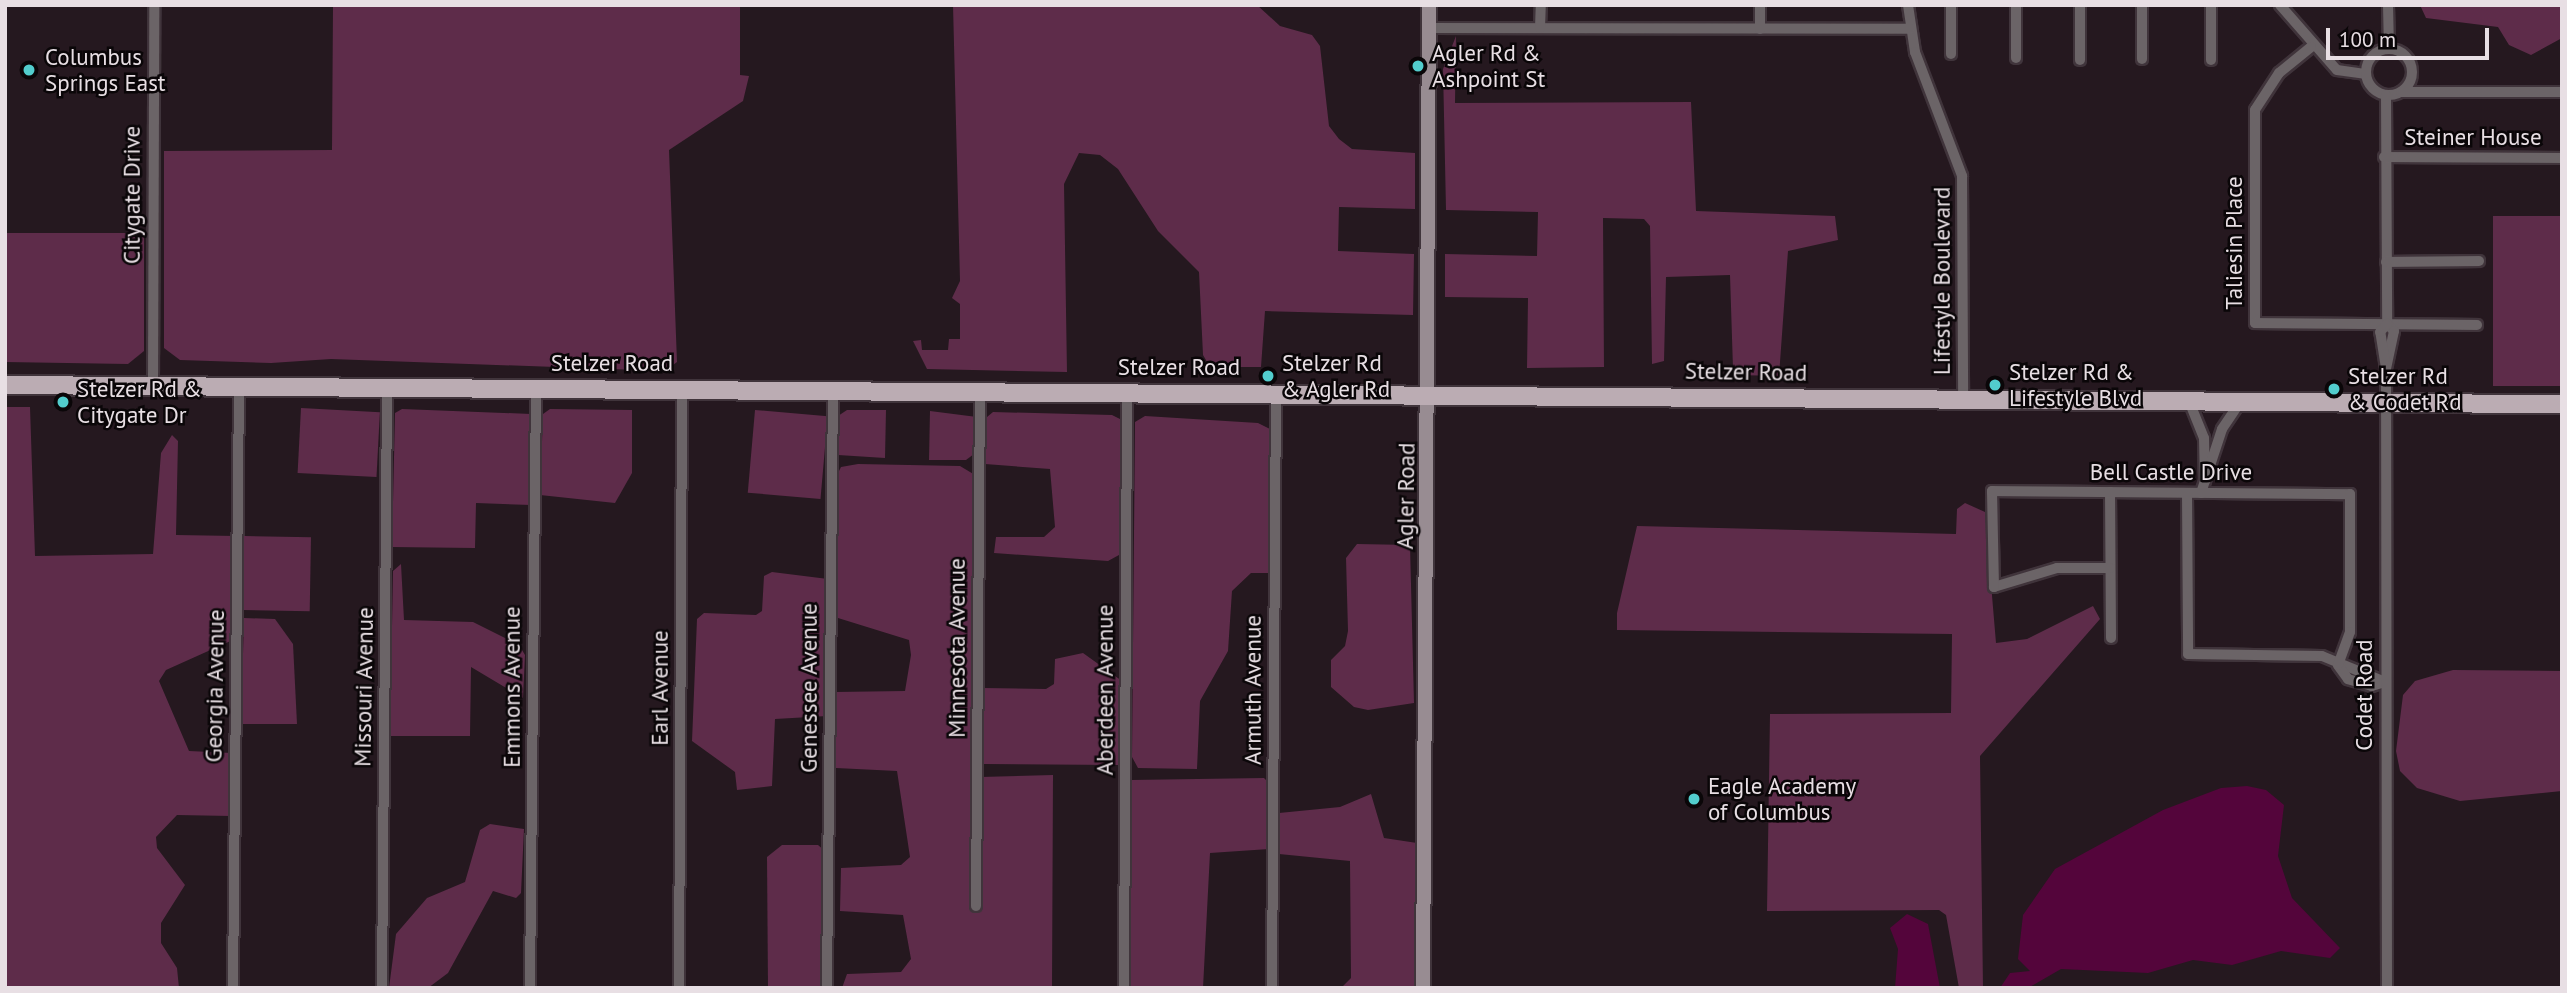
<!DOCTYPE html>
<html>
<head>
<meta charset="utf-8">
<style>
	body { margin:0 }
	#map { position:relative; width:2567px; height:993px; overflow:hidden; background:#25181f; font-family:"PT Sans",sans-serif }
	div>[style] { position:absolute }
	.green>* { inset:0; background:#5e2c4a; transform-origin:0 0 }
	.water>* { inset:0; background:#54053b }
	.roads { filter:drop-shadow(2px 0 #40343b) drop-shadow(-2px 0 #40343b) drop-shadow(0 2px #40343b) drop-shadow(0 -2px #40343b) }
	.minor>* { height:10px; margin:-5px; padding:0 5px; transform-origin:5px; border-radius:5px; background:#6b6467 }
	.minor>.ring { margin:-5px; padding:0; box-sizing:content-box; background:none; border:10px solid #6b6467; border-radius:50% }
	.secondary>* { height:14px; margin:-7px; padding:0 7px; transform-origin:7px; border-radius:7px; background:#988c92 }
	.primary>* { height:18px; margin:-9px; padding:0 9px; transform-origin:9px; border-radius:9px; background:#bbacb3 }
	.dots>* { width:19px; height:19px; translate:-50% -50%; box-sizing:border-box; border:4px solid #0a0608; border-radius:50% }
	span { translate:-50% -50%; white-space:nowrap; text-align:center; line-height:1.15; -webkit-text-stroke:5px #0a0608; paint-order:stroke }
	.poi-label { font-size:23px; color:#e8dfe4 }
	.left { translate:0 -50%; text-align:left }
	.street-label { font-size:23px; color:#e8dfe4 }
	.frame { position:absolute; inset:0; border:7px solid #e8dfe4; pointer-events:none }
	.scale { position:absolute; left:2326px; top:28px; width:163px; height:32px; box-sizing:border-box; border:4px solid #e8dfe4; border-top:0; padding-left:9px; font-size:21px; line-height:24px; white-space:nowrap; color:#e8dfe4; -webkit-text-stroke:5px #0a0608; paint-order:stroke }
</style>
</head>
<body>
<div id="map">
	<div class="green">
		<i style="clip-path:polygon(333px 5px,740px 5px,740px 75px,749px 76px,743px 101px,669px 150px,677px 362px,665px 371px,331px 359px,271px 363px,180px 360px,164px 348px,164px 151px,332px 150px)"></i>
		<i style="clip-path:polygon(953px 5px,1257px 5px,1280px 26px,1312px 35px,1320px 46px,1329px 126px,1339px 139px,1352px 149px,1415px 153px,1415px 209px,1339px 207px,1338px 251px,1414px 254px,1413px 315px,1265px 311px,1261px 367px,1210px 367px,1203px 355px,1199px 272px,1158px 231px,1118px 169px,1100px 155px,1079px 153px,1064px 184px,1067px 372px,927px 369px,913px 341px,921px 340px,922px 350px,948px 350px,949px 339px,960px 339px,960px 304px,952px 298px,960px 281px)"></i>
		<i style="clip-path:polygon(2420px 5px,2562px 5px,2562px 38px,2531px 55px,2509px 45px,2498px 27px,2426px 18px)"></i>
		<i style="clip-path:polygon(1456px 36px,1455px 103px,1691px 102px,1696px 211px,1835px 216px,1838px 240px,1788px 251px,1779px 376px,1737px 375px,1733px 369px,1730px 275px,1666px 277px,1664px 361px,1652px 364px,1650px 226px,1644px 219px,1603px 218px,1604px 367px,1527px 368px,1528px 298px,1445px 297px,1445px 254px,1537px 256px,1538px 212px,1446px 210px,1443px 69px)"></i>
		<i style="left:2562px;top:216px;width:170px;height:69px;rotate:90deg"></i>
		<i style="clip-path:polygon(5px 233px,144px 233px,144px 351px,128px 364px,5px 362px)"></i>
		<i style="clip-path:polygon(5px 407px,30px 407px,35px 556px,153px 554px,161px 453px,172px 435px,178px 441px,176px 535px,236px 536px,235px 639px,166px 670px,159px 681px,189px 751px,232px 753px,231px 816px,177px 815px,156px 837px,157px 848px,185px 885px,161px 923px,161px 943px,177px 968px,179px 988px,5px 988px)"></i>
		<i style="left:301px;top:408px;width:79px;height:65px;rotate:3deg"></i>
		<i style="clip-path:polygon(402px 409px,531px 414px,531px 505px,476px 503px,475px 548px,392px 547px,395px 413px)"></i>
		<i style="clip-path:polygon(550px 409px,632px 410px,632px 473px,615px 503px,540px 495px,543px 414px)"></i>
		<i style="left:755px;top:410px;width:73px;height:83px;rotate:5deg"></i>
		<i style="clip-path:polygon(847px 410px,886px 410px,885px 458px,838px 455px,838px 416px)"></i>
		<i style="clip-path:polygon(930px 411px,977px 417px,974px 454px,966px 460px,929px 460px)"></i>
		<i style="clip-path:polygon(993px 412px,1112px 415px,1124px 421px,1119px 555px,1108px 561px,994px 553px,996px 537px,1044px 537px,1055px 527px,1050px 469px,985px 464px,987px 417px)"></i>
		<i style="clip-path:polygon(1145px 416px,1258px 423px,1272px 430px,1270px 573px,1251px 573px,1232px 591px,1228px 651px,1200px 701px,1197px 769px,1138px 768px,1132px 757px,1135px 422px)"></i>
		<i style="clip-path:polygon(858px 464px,960px 466px,975px 475px,980px 777px,1053px 775px,1052px 988px,842px 988px,847px 974px,901px 972px,911px 959px,903px 915px,840px 911px,841px 868px,901px 865px,910px 857px,897px 771px,836px 768px,835px 692px,905px 691px,911px 655px,909px 640px,838px 618px,837px 475px,841px 467px)"></i>
		<i style="clip-path:polygon(1965px 503px,1985px 512px,1996px 643px,2027px 639px,2093px 606px,2100px 619px,1980px 756px,1983px 988px,1959px 988px,1946px 915px,1939px 910px,1767px 911px,1770px 714px,1951px 713px,1952px 634px,1617px 630px,1617px 613px,1637px 526px,1956px 534px,1957px 509px)"></i>
		<i style="left:244px;top:536px;width:67px;height:74px;rotate:1deg"></i>
		<i style="clip-path:polygon(1357px 544px,1410px 545px,1414px 703px,1368px 710px,1354px 707px,1331px 687px,1331px 660px,1345px 646px,1348px 631px,1346px 558px)"></i>
		<i style="clip-path:polygon(401px 564px,404px 620px,473px 622px,519px 645px,525px 655px,523px 698px,471px 667px,470px 736px,390px 736px,393px 571px)"></i>
		<i style="clip-path:polygon(772px 572px,828px 579px,827px 716px,775px 719px,772px 786px,737px 790px,735px 772px,692px 741px,697px 619px,704px 613px,756px 615px,762px 611px,764px 576px)"></i>
		<i style="clip-path:polygon(244px 618px,275px 619px,293px 644px,297px 724px,241px 724px)"></i>
		<i style="clip-path:polygon(1083px 653px,1122px 681px,1119px 765px,984px 764px,983px 688px,1046px 689px,1054px 684px,1055px 659px)"></i>
		<i style="clip-path:polygon(2453px 670px,2562px 671px,2562px 791px,2460px 801px,2417px 788px,2400px 771px,2396px 751px,2403px 695px,2415px 681px)"></i>
		<i style="clip-path:polygon(1264px 778px,1270px 784px,1269px 849px,1210px 853px,1203px 988px,1129px 988px,1131px 780px)"></i>
		<i style="clip-path:polygon(1371px 794px,1384px 838px,1417px 843px,1416px 988px,1287px 988px,1341px 988px,1351px 978px,1350px 861px,1279px 854px,1279px 813px,1340px 807px)"></i>
		<i style="clip-path:polygon(490px 824px,524px 829px,521px 893px,516px 898px,493px 891px,448px 973px,428px 988px,389px 988px,396px 934px,427px 898px,465px 882px,480px 830px)"></i>
		<i style="clip-path:polygon(782px 845px,818px 845px,825px 851px,823px 988px,768px 988px,767px 857px)"></i>
	</div>
	<div class="water">
		<i style="clip-path:polygon(2247px 786px,2266px 790px,2284px 805px,2278px 856px,2292px 898px,2340px 948px,2330px 958px,2281px 951px,2232px 965px,2193px 960px,2148px 973px,2061px 969px,2028px 988px,2000px 988px,2010px 973px,2030px 971px,2018px 959px,2023px 915px,2055px 869px,2163px 810px,2221px 788px)"></i>
		<i style="clip-path:polygon(1907px 914px,1928px 924px,1940px 988px,1895px 988px,1898px 949px,1890px 928px)"></i>
	</div>
	<div class="roads">
		<div class="minor">
			<i style="left:1908px;top:5px;width:48px;rotate:81.5deg"></i>
			<i style="left:1915px;top:52px;width:133px;rotate:69.2deg"></i>
			<i style="left:1962px;top:176px;width:223px;rotate:89.7deg"></i>
			<i style="left:2016px;top:5px;width:53px;rotate:90deg"></i>
			<i style="left:2142px;top:5px;width:54px;rotate:90deg"></i>
			<i style="left:2280px;top:5px;width:86px;rotate:48.8deg"></i>
			<i style="left:2337px;top:70px;width:28px;rotate:8deg"></i>
			<i style="left:2388px;top:5px;width:43px;rotate:88.7deg"></i>
			<i style="left:1429px;top:28px;width:481px;rotate:0.1deg"></i>
			<i style="left:1540px;top:28px;width:23px;rotate:-88deg"></i>
			<i style="left:1760px;top:29px;width:24px;rotate:-90deg"></i>
			<i style="left:2311px;top:47px;width:41px;rotate:140.9deg"></i>
			<i style="left:2279px;top:73px;width:44px;rotate:123deg"></i>
			<i style="left:2255px;top:110px;width:213px;rotate:90deg"></i>
			<i style="left:2255px;top:323px;width:222px;rotate:0.5deg"></i>
			<i class="ring" style="left:2366px;top:49px;width:36px;height:36px"></i>
			<i style="left:1951px;top:54px;width:49px;rotate:-90deg"></i>
			<i style="left:2080px;top:60px;width:55px;rotate:-90deg"></i>
			<i style="left:2211px;top:60px;width:55px;rotate:-90deg"></i>
			<i style="left:2401px;top:92px;width:161px"></i>
			<i style="left:2386px;top:95px;width:229px;rotate:89.7deg"></i>
			<i style="left:2387px;top:324px;width:10px;rotate:45deg"></i>
			<i style="left:2394px;top:331px;width:38px;rotate:102deg"></i>
			<i style="left:2384px;top:157px;width:178px;rotate:0.3deg"></i>
			<i style="left:2386px;top:262px;width:93px;rotate:-0.6deg"></i>
			<i style="left:153px;top:385px;width:380px;rotate:-89.8deg"></i>
			<i style="left:2189px;top:401px;width:40px;rotate:68deg"></i>
			<i style="left:2204px;top:438px;width:43px;rotate:88.7deg"></i>
			<i style="left:2110px;top:492px;width:146px;rotate:89.6deg"></i>
			<i style="left:2187px;top:493px;width:161px;rotate:89.6deg"></i>
			<i style="left:2188px;top:654px;width:134px;rotate:0.9deg"></i>
			<i style="left:2322px;top:656px;width:68px;rotate:22.4deg"></i>
			<i style="left:2385px;top:682px;width:14px;rotate:163deg"></i>
			<i style="left:2372px;top:686px;width:25px;rotate:-164deg"></i>
			<i style="left:2348px;top:679px;width:17px;rotate:-126deg"></i>
			<i style="left:2201px;top:493px;width:67px;rotate:-71.8deg"></i>
			<i style="left:2222px;top:429px;width:34px;rotate:-56deg"></i>
			<i style="left:2110px;top:568px;width:53px;rotate:180deg"></i>
			<i style="left:2057px;top:568px;width:66px;rotate:163.2deg"></i>
			<i style="left:1994px;top:587px;width:96px;rotate:-91.2deg"></i>
			<i style="left:1992px;top:491px;width:358px;rotate:0.5deg"></i>
			<i style="left:2350px;top:494px;width:138px;rotate:90deg"></i>
			<i style="left:2350px;top:632px;width:35px;rotate:110deg"></i>
			<i style="left:976px;top:906px;width:516px;rotate:-89.56deg"></i>
			<i style="left:233px;top:988px;width:603px;rotate:-89.43deg"></i>
			<i style="left:382px;top:988px;width:601px;rotate:-89.52deg"></i>
			<i style="left:530px;top:988px;width:601px;rotate:-89.43deg"></i>
			<i style="left:679px;top:988px;width:600px;rotate:-89.71deg"></i>
			<i style="left:827px;top:988px;width:599px;rotate:-89.43deg"></i>
			<i style="left:1124px;top:988px;width:596px;rotate:-89.71deg"></i>
			<i style="left:1272px;top:988px;width:596px;rotate:-89.62deg"></i>
			<i style="left:2387px;top:988px;width:620px;rotate:-90.09deg"></i>
			<i style="left:2386px;top:368px;width:36px;rotate:-99deg"></i>
			<i style="left:2380px;top:332px;width:11px;rotate:-49deg"></i>
		</div>
		<div class="secondary">
			<i style="left:1423px;top:988px;width:983px;rotate:-89.65deg"></i>
		</div>
		<div class="primary">
			<i style="left:5px;top:385px;width:2557px;rotate:0.43deg"></i>
		</div>
	</div>
	<div class="dots">
		<i style="left:1418px;top:66px;background:#52cdcd"></i>
		<i style="left:29px;top:70px;background:#52cdcd"></i>
		<i style="left:1268px;top:376px;background:#52cdcd"></i>
		<i style="left:1995px;top:385px;background:#52cdcd"></i>
		<i style="left:2334px;top:389px;background:#52cdcd"></i>
		<i style="left:63px;top:402px;background:#52cdcd"></i>
		<i style="left:1694px;top:799px;background:#52cdcd"></i>
	</div>
	<div class="poi-label">
		<span class="left" style="left:1432px;top:66px">Agler Rd &amp;<br>Ashpoint St</span>
		<span class="left" style="left:45px;top:70px">Columbus<br>Springs East</span>
		<span class="left" style="left:1282px;top:376px">Stelzer Rd<br>&amp; Agler Rd</span>
		<span class="left" style="left:2009px;top:385px">Stelzer Rd &amp;<br>Lifestyle Blvd</span>
		<span class="left" style="left:2348px;top:389px">Stelzer Rd<br>&amp; Codet Rd</span>
		<span class="left" style="left:77px;top:402px">Stelzer Rd &amp;<br>Citygate Dr</span>
		<span class="left" style="left:1708px;top:799px">Eagle Academy<br>of Columbus</span>
	</div>
	<div class="street-label">
		<span style="left:2473px;top:137px">Steiner House</span>
		<span style="left:132px;top:195px;rotate:-90deg">Citygate Drive</span>
		<span style="left:2234px;top:243px;rotate:-90deg">Taliesin Place</span>
		<span style="left:1942px;top:281px;rotate:-90deg">Lifestyle Boulevard</span>
		<span style="left:612px;top:363px">Stelzer Road</span>
		<span style="left:1179px;top:367px">Stelzer Road</span>
		<span style="left:1746px;top:372px;rotate:1deg">Stelzer Road</span>
		<span style="left:2171px;top:472px">Bell Castle Drive</span>
		<span style="left:1406px;top:496px;rotate:-89deg">Agler Road</span>
		<span style="left:957px;top:648px;rotate:-90deg">Minnesota Avenue</span>
		<span style="left:215px;top:686px;rotate:-89deg">Georgia Avenue</span>
		<span style="left:364px;top:687px;rotate:-89deg">Missouri Avenue</span>
		<span style="left:512px;top:687px;rotate:-90deg">Emmons Avenue</span>
		<span style="left:660px;top:688px;rotate:-90deg">Earl Avenue</span>
		<span style="left:809px;top:688px;rotate:-90deg">Genessee Avenue</span>
		<span style="left:1105px;top:690px;rotate:-90deg">Aberdeen Avenue</span>
		<span style="left:1253px;top:690px;rotate:-90deg">Armuth Avenue</span>
		<span style="left:2364px;top:695px;rotate:-90deg">Codet Road</span>
	</div>
	<div class="frame"></div>
	<div class="scale">100 m</div>
</div>
</body>
</html>
